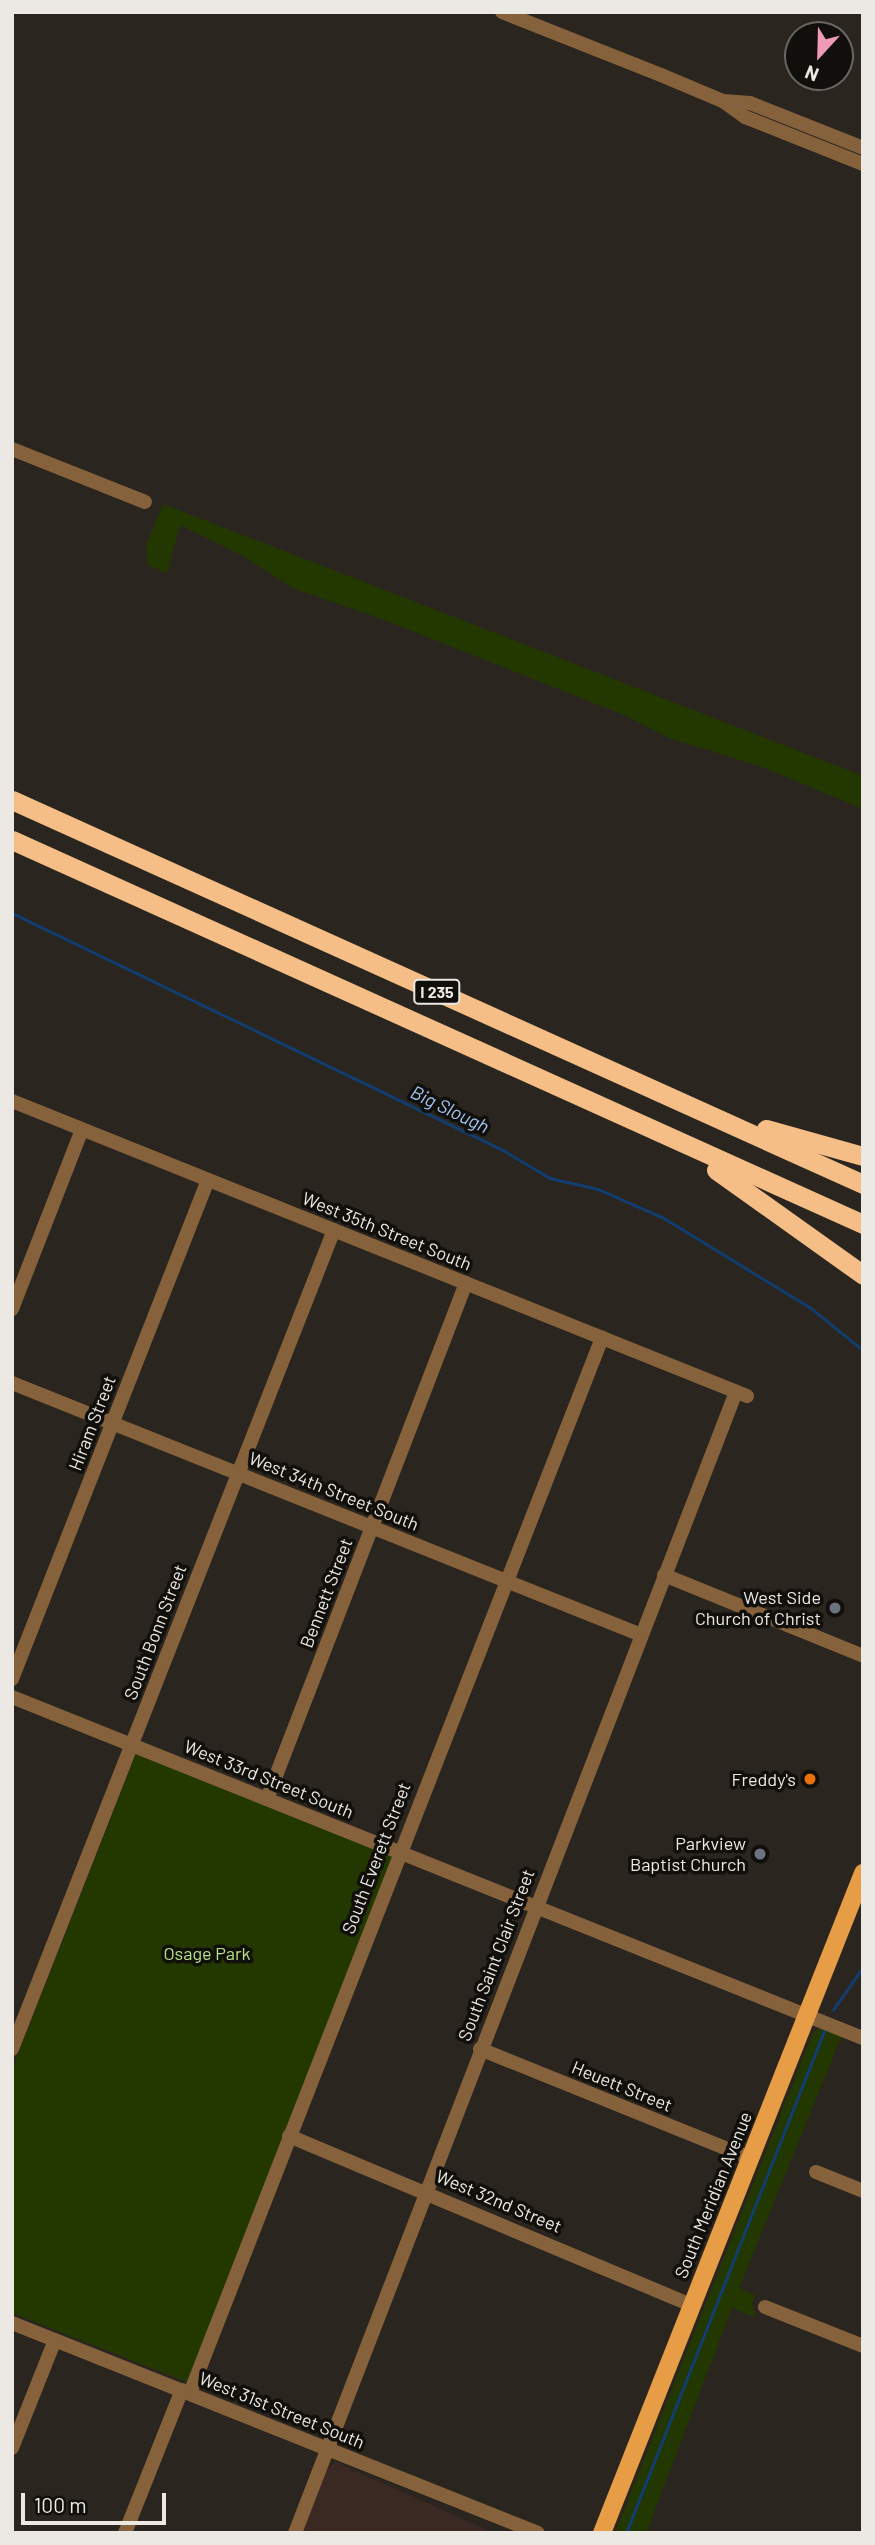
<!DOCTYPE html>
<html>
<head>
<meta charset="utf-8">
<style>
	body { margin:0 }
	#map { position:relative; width:875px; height:2545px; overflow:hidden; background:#2a251e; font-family:Barlow,sans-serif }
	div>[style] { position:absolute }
	.commercial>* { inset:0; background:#3a2822 }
	.green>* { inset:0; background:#233800 }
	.stream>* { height:2.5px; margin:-1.25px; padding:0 1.25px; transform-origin:1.25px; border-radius:1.25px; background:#113d6f }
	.minor>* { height:14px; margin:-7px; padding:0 7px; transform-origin:7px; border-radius:7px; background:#86623c }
	.major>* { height:18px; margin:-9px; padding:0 9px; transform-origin:9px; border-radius:9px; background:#e79d46 }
	.highway>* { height:19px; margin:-9.5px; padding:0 9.5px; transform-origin:9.5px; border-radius:9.5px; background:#f4be86 }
	.dots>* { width:19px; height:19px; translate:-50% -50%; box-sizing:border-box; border:4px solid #110f0b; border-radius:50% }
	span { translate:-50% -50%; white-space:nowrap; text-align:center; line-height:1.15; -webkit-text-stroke:7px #110f0b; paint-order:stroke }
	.shield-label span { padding:2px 5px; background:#110f0b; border:2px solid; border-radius:5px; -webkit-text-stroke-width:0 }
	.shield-label { font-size:16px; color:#ece9e4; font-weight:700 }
	.street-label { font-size:18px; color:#ece9e4 }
	.poi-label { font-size:18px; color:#ece9e4 }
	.right { translate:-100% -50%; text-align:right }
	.park-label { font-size:18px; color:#b7e184 }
	.water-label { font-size:19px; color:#a1c5f4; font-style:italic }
	.frame { position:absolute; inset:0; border:14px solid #ece9e4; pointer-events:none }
	.north { position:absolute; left:784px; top:21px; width:70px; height:70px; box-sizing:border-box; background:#110f0b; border:2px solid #696662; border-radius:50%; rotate:202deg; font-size:19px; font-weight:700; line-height:28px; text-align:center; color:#ece9e4 }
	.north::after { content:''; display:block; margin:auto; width:24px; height:32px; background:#ef9ab8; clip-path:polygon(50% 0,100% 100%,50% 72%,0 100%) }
	.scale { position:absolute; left:21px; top:2493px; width:145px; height:32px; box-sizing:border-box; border:4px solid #ece9e4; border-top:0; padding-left:9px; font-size:21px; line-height:24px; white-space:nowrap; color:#ece9e4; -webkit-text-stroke:5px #110f0b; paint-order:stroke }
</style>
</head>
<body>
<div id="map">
	<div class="commercial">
		<i style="clip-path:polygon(336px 2462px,485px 2529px,495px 2533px,301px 2533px,326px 2469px)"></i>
	</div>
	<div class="green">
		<i style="clip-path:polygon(163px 504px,863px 776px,863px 809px,762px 767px,669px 738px,624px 715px,379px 618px,295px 589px,241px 555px,180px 525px,167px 573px,148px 565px,146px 545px)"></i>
		<i style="clip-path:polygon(137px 1752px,394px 1855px,187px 2382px,12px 2313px,12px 2070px)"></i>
		<i style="clip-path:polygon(821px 2027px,842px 2035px,739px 2288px,755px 2295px,752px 2303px,755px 2317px,732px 2308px,646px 2533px,615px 2533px,813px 2033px)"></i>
	</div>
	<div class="stream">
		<i style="left:12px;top:913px;width:545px;rotate:25.77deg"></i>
		<i style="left:503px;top:1150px;width:55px;rotate:30.8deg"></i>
		<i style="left:550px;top:1178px;width:49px;rotate:12.9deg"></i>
		<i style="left:598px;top:1189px;width:72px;rotate:23.7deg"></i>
		<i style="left:664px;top:1218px;width:172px;rotate:31.5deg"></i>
		<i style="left:811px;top:1308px;width:67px;rotate:38.9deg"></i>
		<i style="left:833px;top:2010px;width:52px;rotate:-55.1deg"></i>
		<i style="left:626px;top:2533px;width:540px;rotate:-68.47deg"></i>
	</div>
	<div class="minor">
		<i style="left:502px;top:12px;width:171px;rotate:21.6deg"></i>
		<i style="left:661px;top:75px;width:67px;rotate:22.8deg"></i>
		<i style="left:723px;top:101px;width:27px;rotate:36deg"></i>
		<i style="left:745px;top:117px;width:127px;rotate:21.7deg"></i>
		<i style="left:723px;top:101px;width:27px;rotate:4deg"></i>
		<i style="left:750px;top:103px;width:122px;rotate:21.7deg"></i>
		<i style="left:12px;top:449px;width:143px;rotate:21.7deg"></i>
		<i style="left:12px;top:1101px;width:792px;rotate:21.87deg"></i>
		<i style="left:12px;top:1309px;width:193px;rotate:-68.7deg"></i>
		<i style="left:12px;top:1383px;width:678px;rotate:21.83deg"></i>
		<i style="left:664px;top:1575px;width:215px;rotate:22.1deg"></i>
		<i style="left:12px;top:1679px;width:536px;rotate:-68.56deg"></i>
		<i style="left:12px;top:1697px;width:917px;rotate:21.84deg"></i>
		<i style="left:267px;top:1799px;width:553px;rotate:-68.91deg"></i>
		<i style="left:12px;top:2049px;width:880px;rotate:-68.54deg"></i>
		<i style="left:480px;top:2049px;width:291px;rotate:22deg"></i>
		<i style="left:289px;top:2136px;width:437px;rotate:22.8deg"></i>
		<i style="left:816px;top:2172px;width:51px;rotate:22deg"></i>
		<i style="left:765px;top:2307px;width:105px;rotate:21.7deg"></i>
		<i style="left:12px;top:2323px;width:566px;rotate:21.76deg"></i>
		<i style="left:190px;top:2393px;width:1133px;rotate:-68.67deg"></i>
		<i style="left:12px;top:2448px;width:116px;rotate:-68.3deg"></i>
		<i style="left:125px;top:2533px;width:154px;rotate:-68.3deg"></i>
		<i style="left:295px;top:2533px;width:1223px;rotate:-68.87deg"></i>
	</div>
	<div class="major">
		<i style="left:602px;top:2533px;width:710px;rotate:-68.42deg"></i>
	</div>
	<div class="highway">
		<i style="left:12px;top:800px;width:934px;rotate:24.29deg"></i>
		<i style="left:12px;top:840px;width:934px;rotate:24.29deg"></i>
		<i style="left:766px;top:1129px;width:101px;rotate:15.6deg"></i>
		<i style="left:716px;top:1170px;width:181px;rotate:35.5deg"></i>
	</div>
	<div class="dots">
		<i style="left:835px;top:1608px;background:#6b7280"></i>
		<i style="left:810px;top:1779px;background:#e8710a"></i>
		<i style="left:760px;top:1854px;background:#6b7280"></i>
	</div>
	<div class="shield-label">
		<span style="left:437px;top:992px">I 235</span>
	</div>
	<div class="street-label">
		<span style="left:387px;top:1231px;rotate:22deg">West 35th Street South</span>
		<span style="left:92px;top:1423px;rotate:-69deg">Hiram Street</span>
		<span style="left:334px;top:1491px;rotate:22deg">West 34th Street South</span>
		<span style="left:326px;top:1593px;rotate:-69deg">Bennett Street</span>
		<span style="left:155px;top:1632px;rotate:-69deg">South Bonn Street</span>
		<span style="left:269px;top:1779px;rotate:22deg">West 33rd Street South</span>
		<span style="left:376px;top:1858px;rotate:-69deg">South Everett Street</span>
		<span style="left:496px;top:1955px;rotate:-69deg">South Saint Clair Street</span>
		<span style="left:622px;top:2086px;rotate:22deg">Heuett Street</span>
		<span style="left:713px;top:2195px;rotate:-68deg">South Meridian Avenue</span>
		<span style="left:499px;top:2201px;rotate:23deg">West 32nd Street</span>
		<span style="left:282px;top:2410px;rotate:22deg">West 31st Street South</span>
	</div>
	<div class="poi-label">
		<span class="right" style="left:821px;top:1608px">West Side<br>Church of Christ</span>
		<span class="right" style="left:796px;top:1779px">Freddy's</span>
		<span class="right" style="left:746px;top:1854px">Parkview<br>Baptist Church</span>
	</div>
	<div class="park-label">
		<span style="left:207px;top:1953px">Osage Park</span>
	</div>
	<div class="water-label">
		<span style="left:450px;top:1109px;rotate:26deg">Big Slough</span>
	</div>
	<div class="frame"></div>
	<div class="north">N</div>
	<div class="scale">100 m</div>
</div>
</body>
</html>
